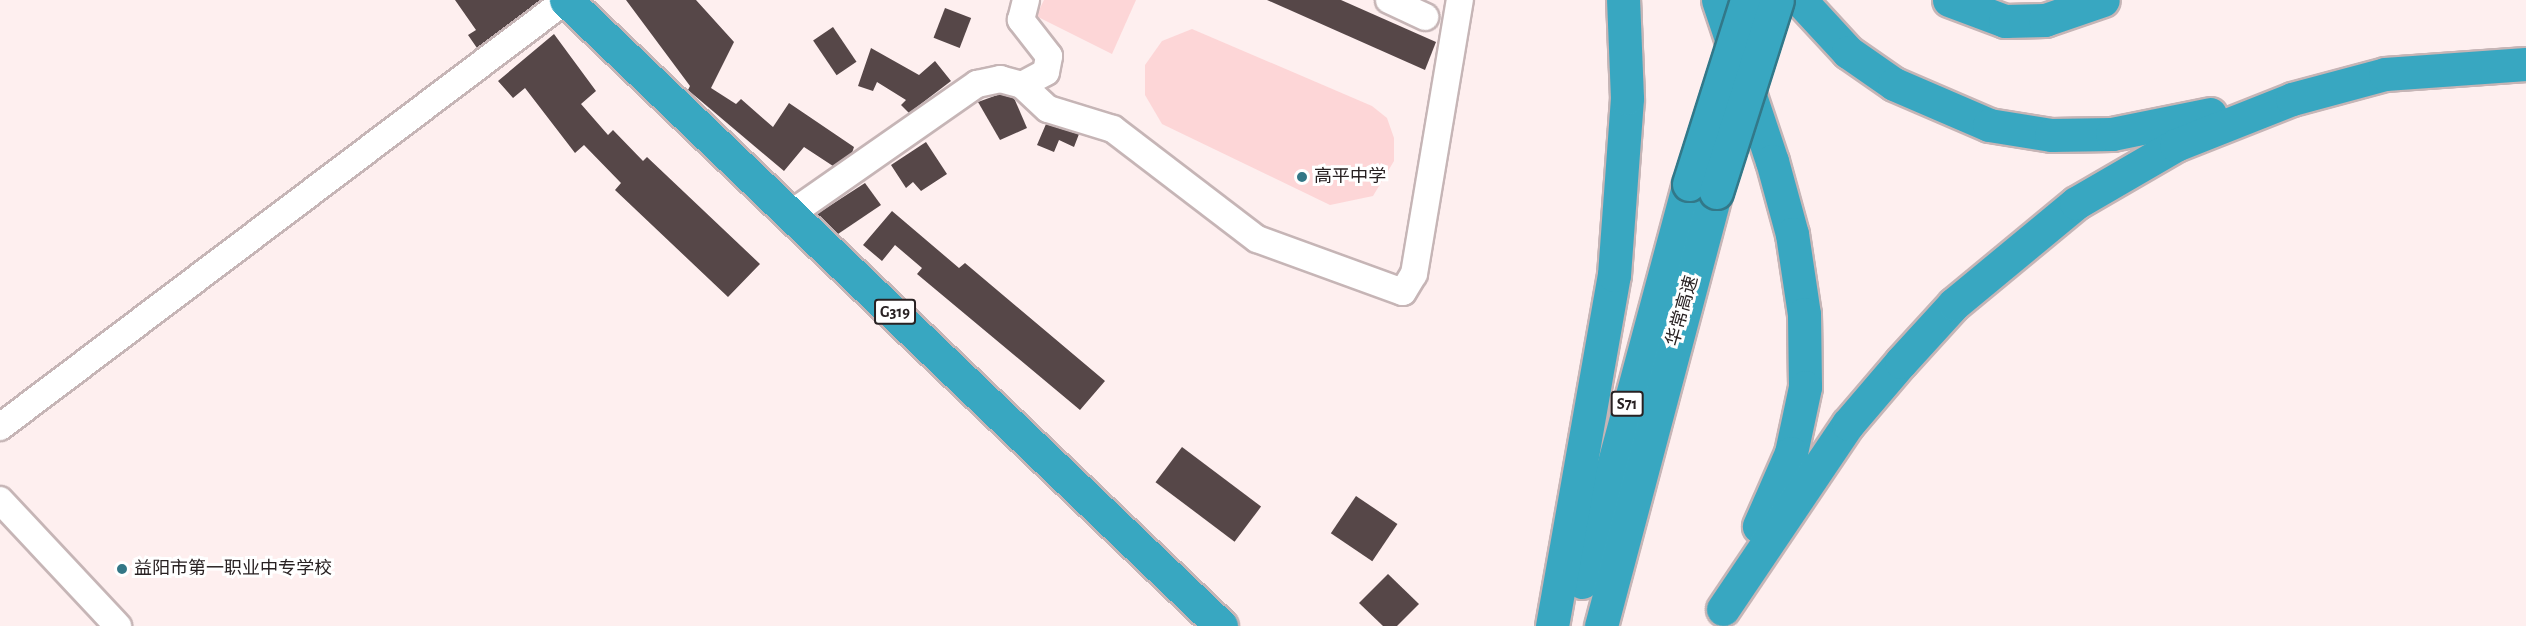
<!DOCTYPE html>
<html>
<head>
<meta charset="utf-8">
<style>
	body { margin:0 }
	#map { position:relative; width:2526px; height:626px; overflow:hidden; background:#feefef; font-family:"Alegreya Sans","Noto Sans SC",sans-serif }
	div>[style] { position:absolute }
	.green>* { inset:0; background:#fdd6d7 }
	.building>* { inset:0; background:#564748; transform-origin:0 0 }
	.roads { filter:drop-shadow(2px 0 #c6b5b6) drop-shadow(-2px 0 #c6b5b6) drop-shadow(0 2px #c6b5b6) drop-shadow(0 -2px #c6b5b6) }
	.minor>* { height:26px; margin:-13px; padding:0 13px; transform-origin:13px; border-radius:13px; background:#fff }
	.highway>* { height:33px; margin:-16.5px; padding:0 16.5px; transform-origin:16.5px; border-radius:16.5px; background:#38a7c1 }
	.bridges { filter:drop-shadow(2px 0 #327889) drop-shadow(-2px 0 #327889) drop-shadow(0 2px #327889) drop-shadow(0 -2px #327889) }
	.highway-bridge>* { height:33px; margin:-16.5px; padding:0 16.5px; transform-origin:16.5px; border-radius:16.5px; background:#38a7c1 }
	.dots>* { width:16px; height:16px; translate:-50% -50%; box-sizing:border-box; border:3px solid #fff; border-radius:50% }
	span { translate:-50% -50%; white-space:nowrap; text-align:center; line-height:1.15; -webkit-text-stroke:6px #fff; paint-order:stroke }
	.shield-label span { padding:2px 4px; background:#fff; border:2px solid; border-radius:4px; -webkit-text-stroke-width:0 }
	.shield-label { font-size:16px; color:#282122; font-weight:700 }
	.poi-label { font-size:18px; color:#282122 }
	.left { translate:0 -50%; text-align:left }
	.street-label { font-size:18px; color:#282122 }
</style>
</head>
<body>
<div id="map">
	<div class="green">
		<i style="clip-path:polygon(1044px 0,1136px 0,1112px 54px,1036px 16px)"></i>
		<i style="clip-path:polygon(1192px 29px,1372px 106px,1387px 118px,1394px 138px,1394px 161px,1373px 196px,1330px 205px,1162px 124px,1145px 95px,1145px 65px,1162px 41px)"></i>
	</div>
	<div class="building">
		<i style="clip-path:polygon(455px 0,541px 0,477px 48px,468px 35px,476px 30px)"></i>
		<i style="clip-path:polygon(626px 0,696px 0,734px 42px,711px 88px,736px 104px,741px 99px,773px 127px,789px 103px,854px 147px,852px 153px,833px 166px,804px 147px,784px 171px,688px 90px,690px 86px)"></i>
		<i style="clip-path:polygon(1267px 0,1341px 0,1436px 42px,1425px 70px)"></i>
		<i style="left:945px;top:8px;width:28px;height:32px;rotate:21deg"></i>
		<i style="left:833px;top:27px;width:42px;height:24px;rotate:56deg"></i>
		<i style="clip-path:polygon(554px 34px,596px 91px,581px 104px,608px 135px,613px 130px,643px 161px,647px 157px,760px 264px,728px 297px,615px 190px,621px 183px,584px 145px,575px 153px,525px 88px,513px 98px,498px 81px)"></i>
		<i style="clip-path:polygon(871px 48px,919px 75px,935px 61px,951px 81px,909px 113px,901px 105px,906px 100px,877px 82px,873px 91px,858px 86px)"></i>
		<i style="clip-path:polygon(1000px 94px,1014px 98px,1027px 128px,1000px 140px,978px 102px)"></i>
		<i style="clip-path:polygon(1046px 124px,1079px 134px,1074px 147px,1059px 140px,1054px 152px,1037px 145px)"></i>
		<i style="clip-path:polygon(926px 142px,947px 174px,921px 191px,913px 182px,906px 188px,891px 165px)"></i>
		<i style="clip-path:polygon(865px 183px,881px 205px,838px 234px,817px 214px)"></i>
		<i style="clip-path:polygon(892px 211px,959px 268px,965px 263px,1105px 381px,1080px 410px,917px 274px,922px 268px,895px 245px,882px 261px,863px 245px)"></i>
		<i style="left:1182px;top:447px;width:99px;height:44px;rotate:37deg"></i>
		<i style="left:1356px;top:496px;width:50px;height:45px;rotate:34deg"></i>
		<i style="clip-path:polygon(1388px 574px,1419px 604px,1397px 626px,1383px 626px,1359px 603px)"></i>
	</div>
	<div class="roads">
		<div class="minor">
			<i style="left:1389px;top:0;width:40px;rotate:25deg"></i>
			<i style="left:1022px;top:85px;width:35px;rotate:43deg"></i>
			<i style="left:1048px;top:109px;width:68px;rotate:17.1deg"></i>
			<i style="left:1113px;top:129px;width:181px;rotate:37.4deg"></i>
			<i style="left:1257px;top:239px;width:155px;rotate:20deg"></i>
			<i style="left:1403px;top:292px;width:21px;rotate:-59deg"></i>
			<i style="left:1414px;top:274px;width:278px;rotate:-80.5deg"></i>
			<i style="left:792px;top:213px;width:226px;rotate:-34.9deg"></i>
			<i style="left:977px;top:84px;width:24px;rotate:-12deg"></i>
			<i style="left:1000px;top:79px;width:23px;rotate:15deg"></i>
			<i style="left:1022px;top:85px;width:27px;rotate:-28deg"></i>
			<i style="left:1046px;top:72px;width:16px;rotate:-79deg"></i>
			<i style="left:1049px;top:56px;width:46px;rotate:-127.9deg"></i>
			<i style="left:1021px;top:20px;width:21px;rotate:-76deg"></i>
			<i style="left:0;top:427px;width:709px;rotate:-37.03deg"></i>
			<i style="left:0;top:500px;width:173px;rotate:46.9deg"></i>
		</div>
		<div class="highway">
			<i style="left:566px;top:0;width:906px;rotate:43.7deg"></i>
			<i style="left:1718px;top:0;width:170px;rotate:71.5deg"></i>
			<i style="left:1772px;top:161px;width:76px;rotate:74.7deg"></i>
			<i style="left:1792px;top:234px;width:81px;rotate:81.5deg"></i>
			<i style="left:1804px;top:314px;width:73px;rotate:89.2deg"></i>
			<i style="left:1805px;top:387px;width:67px;rotate:102deg"></i>
			<i style="left:1791px;top:453px;width:80px;rotate:113.7deg"></i>
			<i style="left:1800px;top:0;width:71px;rotate:47.3deg"></i>
			<i style="left:1848px;top:52px;width:56px;rotate:34.8deg"></i>
			<i style="left:1894px;top:84px;width:103px;rotate:23.3deg"></i>
			<i style="left:1989px;top:125px;width:63px;rotate:9.2deg"></i>
			<i style="left:2051px;top:135px;width:61px;rotate:-0.9deg"></i>
			<i style="left:2112px;top:134px;width:100px;rotate:-11.5deg"></i>
			<i style="left:1949px;top:0;width:60px;rotate:20.6deg"></i>
			<i style="left:2005px;top:21px;width:40px;rotate:-1.4deg"></i>
			<i style="left:2045px;top:20px;width:61px;rotate:-19deg"></i>
			<i style="left:1582px;top:582px;width:412px;rotate:-75deg"></i>
			<i style="left:1723px;top:609px;width:223px;rotate:-56deg"></i>
			<i style="left:1848px;top:424px;width:82px;rotate:-49.5deg"></i>
			<i style="left:1901px;top:362px;width:79px;rotate:-47.6deg"></i>
			<i style="left:1954px;top:304px;width:158px;rotate:-39.6deg"></i>
			<i style="left:2076px;top:203px;width:116px;rotate:-30.1deg"></i>
			<i style="left:2176px;top:145px;width:125px;rotate:-21.6deg"></i>
			<i style="left:2292px;top:99px;width:96px;rotate:-15deg"></i>
			<i style="left:2385px;top:74px;width:141px;rotate:-4.1deg"></i>
			<i style="left:1552px;top:626px;width:356px;rotate:-80deg"></i>
			<i style="left:1614px;top:275px;width:177px;rotate:-85.8deg"></i>
			<i style="left:1627px;top:98px;width:98px;rotate:-92.3deg"></i>
			<i style="left:1601px;top:626px;width:449px;rotate:-75.2deg"></i>
		</div>
	</div>
	<div class="bridges">
		<div class="highway-bridge">
			<i style="left:1689px;top:184px;width:193px;rotate:-72.5deg"></i>
			<i style="left:1716px;top:192px;width:201px;rotate:-72.4deg"></i>
		</div>
	</div>
	<div class="dots">
		<i style="left:1302px;top:177px;background:#337686"></i>
		<i style="left:122px;top:569px;background:#337686"></i>
	</div>
	<div class="shield-label">
		<span style="left:895px;top:312px">G319</span>
		<span style="left:1627px;top:404px">S71</span>
	</div>
	<div class="poi-label">
		<span class="left" style="left:1314px;top:177px">高平中学</span>
		<span class="left" style="left:134px;top:569px">益阳市第一职业中专学校</span>
	</div>
	<div class="street-label">
		<span style="left:1683px;top:311px;rotate:-74deg">华常高速</span>
	</div>
</div>
</body>
</html>
